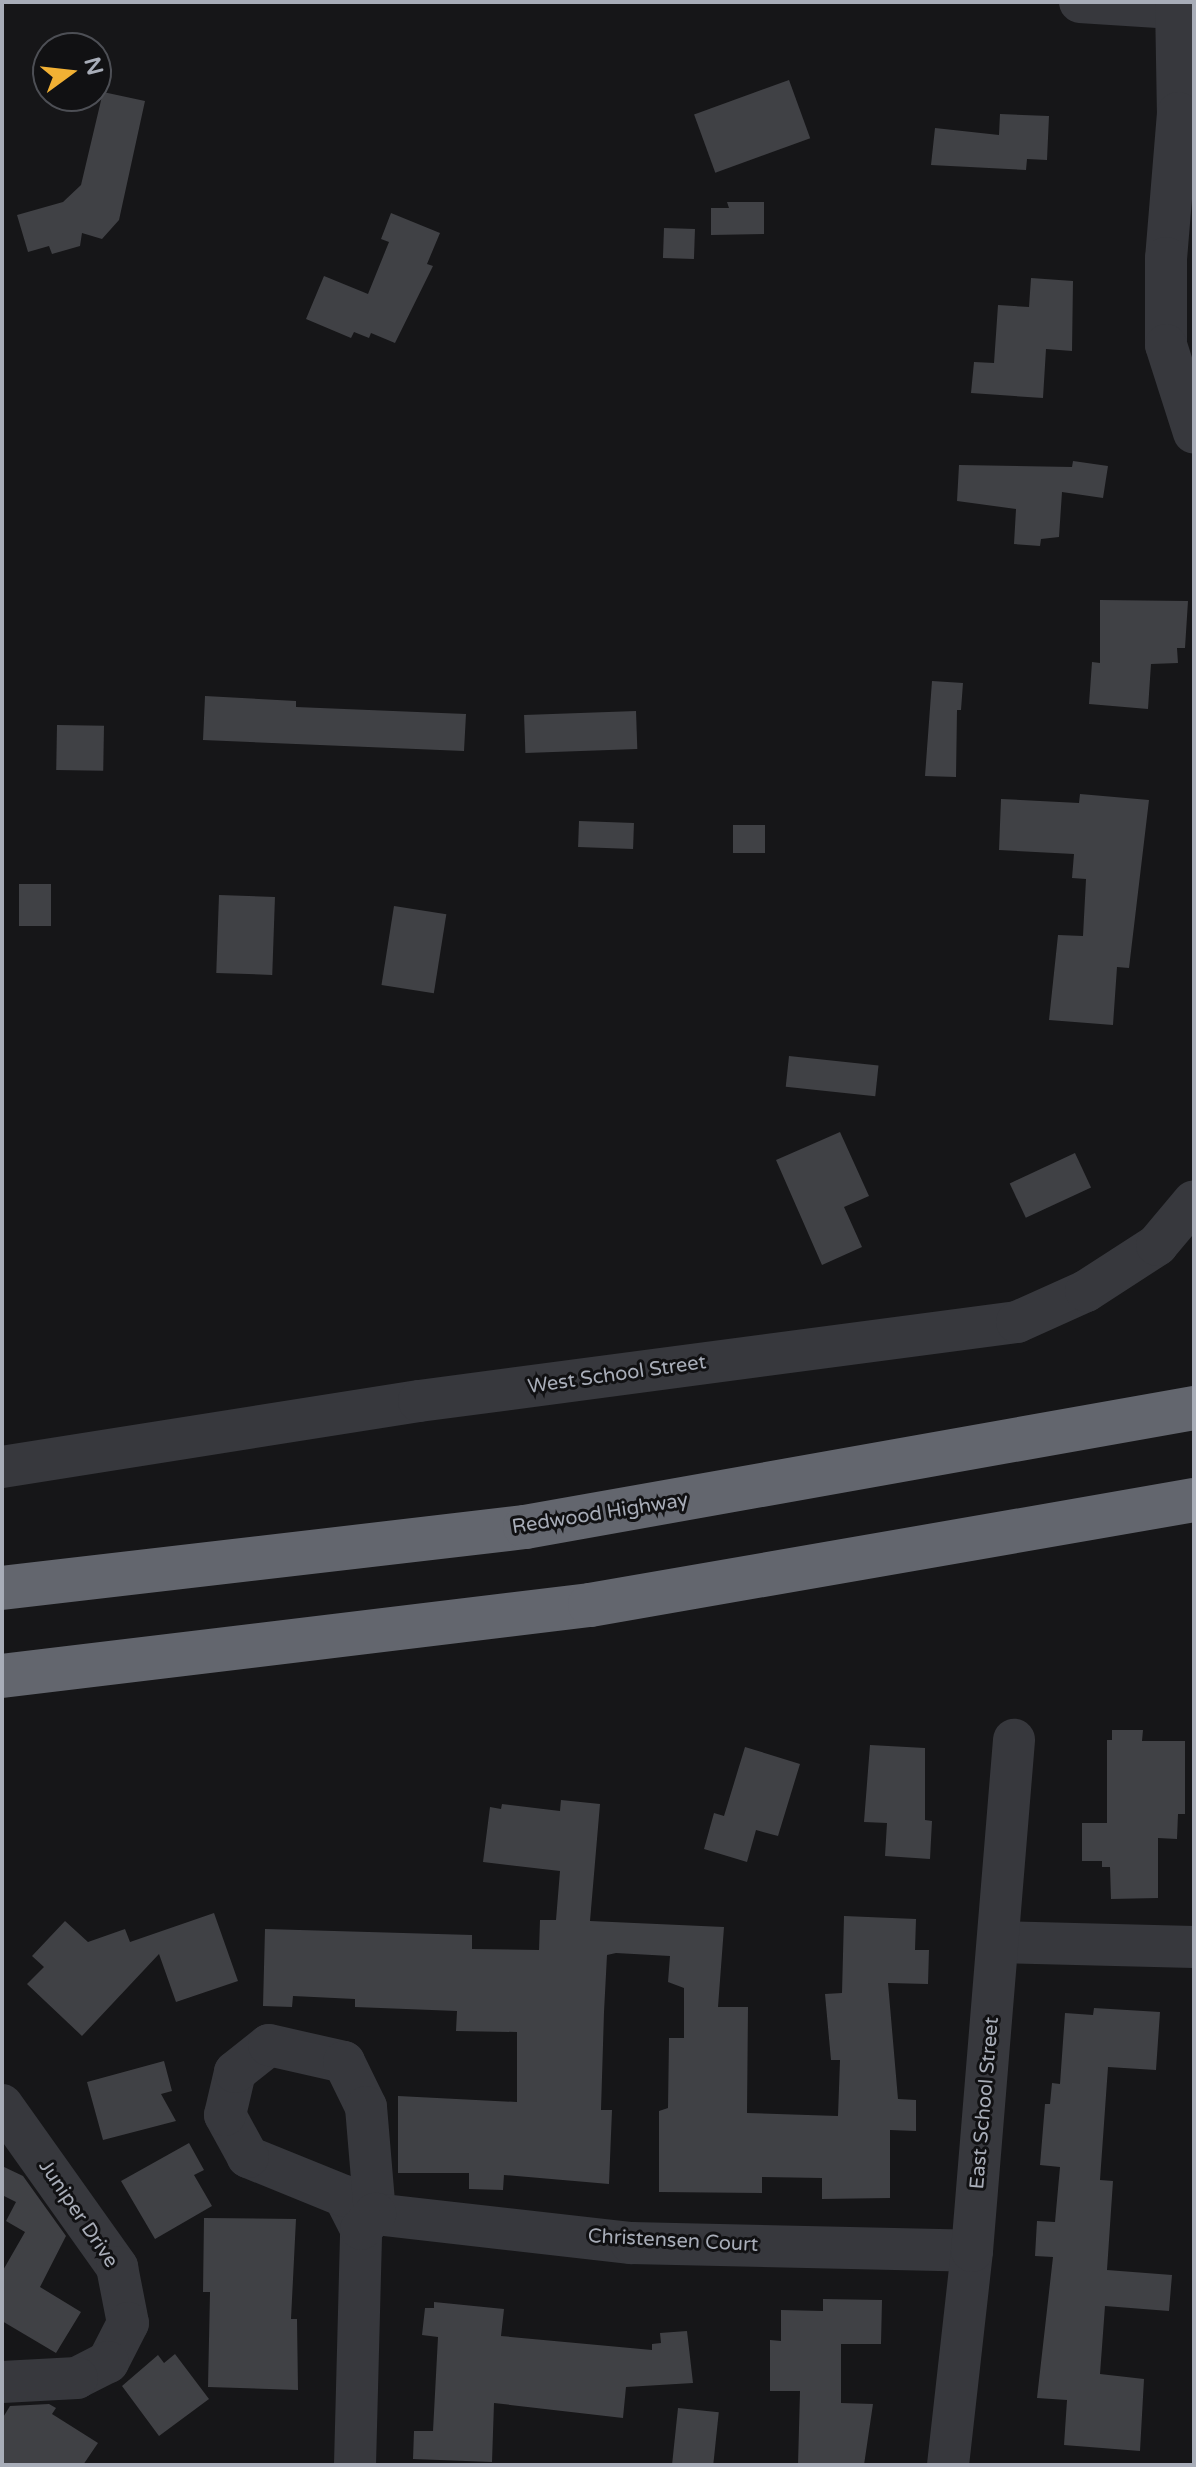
<!DOCTYPE html>
<html>
<head>
<meta charset="utf-8">
<style>
	body { margin:0 }
	#map { position:relative; width:1196px; height:2467px; overflow:hidden; background:#161618; font-family:"Varela Round",sans-serif }
	div>[style] { position:absolute }
	.building>* { inset:0; background:#404145; transform-origin:0 0 }
	.minor>* { height:42px; margin:-21px; padding:0 21px; transform-origin:21px; border-radius:21px; background:#37383d }
	.highway>* { height:44px; margin:-22px; padding:0 22px; transform-origin:22px; border-radius:22px; background:#63666e }
	span { translate:-50% -50%; white-space:nowrap; text-align:center; line-height:1.15; -webkit-text-stroke:6px #111113; paint-order:stroke }
	.street-label { font-size:20px; color:#a8adb8 }
	.frame { position:absolute; inset:0; border:4px solid #a8adb8; pointer-events:none }
	.north { position:absolute; left:32px; top:32px; width:80px; height:80px; box-sizing:border-box; background:#111113; border:2px solid #4d4f55; border-radius:50%; rotate:75deg; font-size:22px; font-weight:700; line-height:32px; text-align:center; color:#a8adb8 }
	.north::after { content:''; display:block; margin:auto; width:28px; height:36px; background:#f2b134; clip-path:polygon(50% 0,100% 100%,50% 72%,0 100%) }
</style>
</head>
<body>
<div id="map">
	<div class="building">
		<i style="left:789px;top:80px;width:62px;height:101px;rotate:70deg"></i>
		<i style="clip-path:polygon(103px 92px,145px 101px,119px 220px,102px 239px,82px 233px,80px 246px,52px 254px,49px 246px,28px 252px,17px 215px,63px 202px,81px 185px)"></i>
		<i style="clip-path:polygon(1000px 114px,1049px 116px,1047px 160px,1027px 159px,1026px 170px,931px 165px,935px 128px,999px 135px)"></i>
		<i style="clip-path:polygon(727px 202px,764px 202px,764px 234px,711px 235px,711px 208px,729px 208px)"></i>
		<i style="clip-path:polygon(391px 213px,440px 233px,427px 264px,433px 266px,395px 343px,371px 333px,369px 338px,354px 332px,351px 338px,306px 319px,324px 276px,368px 294px,389px 242px,381px 239px)"></i>
		<i style="left:664px;top:228px;width:31px;height:30px;rotate:2deg"></i>
		<i style="clip-path:polygon(1031px 278px,1073px 281px,1072px 351px,1046px 349px,1043px 398px,971px 393px,974px 362px,994px 363px,998px 305px,1029px 307px)"></i>
		<i style="clip-path:polygon(1073px 461px,1108px 466px,1103px 498px,1062px 492px,1059px 537px,1041px 539px,1040px 546px,1014px 544px,1016px 509px,957px 501px,959px 465px,1072px 467px)"></i>
		<i style="clip-path:polygon(1100px 600px,1188px 601px,1185px 648px,1177px 648px,1178px 663px,1151px 664px,1148px 709px,1089px 704px,1092px 662px,1100px 663px)"></i>
		<i style="clip-path:polygon(932px 681px,963px 683px,961px 710px,957px 710px,956px 777px,925px 776px)"></i>
		<i style="clip-path:polygon(205px 696px,296px 701px,296px 707px,466px 714px,464px 751px,203px 740px)"></i>
		<i style="left:636px;top:711px;width:38px;height:112px;rotate:88deg"></i>
		<i style="left:57px;top:725px;width:47px;height:45px;rotate:1deg"></i>
		<i style="clip-path:polygon(1080px 794px,1149px 800px,1129px 968px,1117px 967px,1113px 1025px,1049px 1020px,1058px 935px,1083px 936px,1086px 879px,1072px 878px,1074px 854px,999px 850px,1001px 799px,1079px 803px)"></i>
		<i style="left:579px;top:821px;width:55px;height:26px;rotate:2deg"></i>
		<i style="left:733px;top:825px;width:32px;height:28px"></i>
		<i style="left:19px;top:884px;width:32px;height:42px"></i>
		<i style="left:219px;top:895px;width:56px;height:78px;rotate:2deg"></i>
		<i style="left:394px;top:906px;width:53px;height:80px;rotate:9deg"></i>
		<i style="left:789px;top:1056px;width:90px;height:31px;rotate:6deg"></i>
		<i style="clip-path:polygon(840px 1132px,869px 1196px,844px 1207px,862px 1247px,822px 1265px,776px 1160px)"></i>
		<i style="left:1075px;top:1153px;width:38px;height:72px;rotate:65deg"></i>
		<i style="clip-path:polygon(1112px 1730px,1143px 1730px,1142px 1741px,1185px 1741px,1185px 1814px,1178px 1814px,1177px 1839px,1158px 1838px,1158px 1898px,1111px 1899px,1110px 1867px,1102px 1867px,1102px 1861px,1082px 1861px,1082px 1823px,1107px 1823px,1107px 1740px,1112px 1740px)"></i>
		<i style="clip-path:polygon(870px 1745px,925px 1748px,925px 1820px,932px 1821px,930px 1859px,885px 1856px,887px 1823px,864px 1822px)"></i>
		<i style="clip-path:polygon(745px 1747px,800px 1764px,778px 1836px,756px 1830px,747px 1862px,704px 1849px,714px 1813px,724px 1816px)"></i>
		<i style="clip-path:polygon(561px 1800px,600px 1804px,590px 1921px,724px 1927px,718px 2007px,748px 2007px,747px 2113px,838px 2116px,840px 2060px,831px 2060px,825px 1994px,842px 1993px,844px 1916px,916px 1919px,915px 1950px,929px 1950px,928px 1984px,888px 1983px,898px 2099px,916px 2100px,916px 2131px,890px 2130px,890px 2198px,822px 2199px,822px 2178px,762px 2177px,762px 2193px,659px 2192px,659px 2111px,668px 2108px,669px 2038px,684px 2038px,684px 1988px,668px 1982px,670px 1956px,616px 1953px,607px 1955px,604px 2012px,601px 2110px,612px 2110px,609px 2184px,504px 2175px,503px 2190px,469px 2189px,469px 2173px,398px 2173px,398px 2096px,517px 2102px,517px 2032px,456px 2031px,457px 2011px,355px 2007px,355px 1999px,293px 1996px,292px 2007px,263px 2006px,265px 1929px,472px 1935px,472px 1949px,539px 1950px,540px 1920px,556px 1920px,560px 1871px,483px 1862px,490px 1807px,501px 1809px,502px 1804px,560px 1811px)"></i>
		<i style="clip-path:polygon(214px 1913px,238px 1981px,176px 2002px,159px 1954px,82px 2036px,27px 1984px,44px 1967px,32px 1956px,65px 1921px,88px 1942px,125px 1929px,130px 1942px)"></i>
		<i style="clip-path:polygon(1094px 2008px,1160px 2012px,1156px 2070px,1108px 2067px,1100px 2180px,1113px 2181px,1107px 2270px,1172px 2275px,1169px 2311px,1105px 2306px,1100px 2374px,1144px 2379px,1140px 2451px,1064px 2445px,1067px 2400px,1037px 2398px,1053px 2257px,1035px 2256px,1037px 2221px,1055px 2222px,1060px 2167px,1040px 2165px,1045px 2104px,1050px 2104px,1052px 2083px,1060px 2084px,1065px 2013px,1093px 2015px)"></i>
		<i style="clip-path:polygon(164px 2061px,172px 2091px,161px 2094px,176px 2121px,103px 2140px,87px 2082px)"></i>
		<i style="clip-path:polygon(189px 2143px,204px 2170px,194px 2175px,212px 2206px,155px 2239px,121px 2181px)"></i>
		<i style="clip-path:polygon(2px 2166px,23px 2176px,66px 2236px,40px 2287px,81px 2312px,56px 2353px,2px 2321px,2px 2272px,25px 2232px,6px 2221px,16px 2202px,2px 2195px)"></i>
		<i style="clip-path:polygon(204px 2218px,296px 2219px,291px 2319px,297px 2319px,298px 2390px,208px 2387px,210px 2292px,203px 2292px)"></i>
		<i style="clip-path:polygon(823px 2299px,882px 2300px,881px 2344px,841px 2344px,841px 2403px,873px 2404px,864px 2465px,798px 2465px,800px 2391px,770px 2391px,770px 2340px,781px 2341px,781px 2310px,823px 2311px)"></i>
		<i style="clip-path:polygon(434px 2302px,504px 2309px,501px 2336px,652px 2350px,652px 2344px,661px 2343px,660px 2333px,687px 2331px,693px 2383px,626px 2387px,623px 2418px,494px 2403px,492px 2462px,413px 2459px,414px 2431px,433px 2431px,438px 2337px,422px 2335px,425px 2308px,434px 2308px)"></i>
		<i style="clip-path:polygon(175px 2354px,209px 2399px,159px 2436px,122px 2386px,158px 2355px,164px 2363px)"></i>
		<i style="clip-path:polygon(49px 2404px,56px 2408px,52px 2414px,98px 2443px,83px 2465px,2px 2465px,2px 2419px,10px 2406px)"></i>
		<i style="left:678px;top:2408px;width:41px;height:57px;rotate:6deg"></i>
	</div>
	<div class="minor">
		<i style="left:1080px;top:2px;width:94px;rotate:3.7deg"></i>
		<i style="left:1176px;top:2px;width:111px;rotate:89deg"></i>
		<i style="left:1178px;top:113px;width:145px;rotate:94.7deg"></i>
		<i style="left:1166px;top:258px;width:87px;rotate:90deg"></i>
		<i style="left:1166px;top:345px;width:92px;rotate:72.3deg"></i>
		<i style="left:2px;top:1467px;width:422px;rotate:-9deg"></i>
		<i style="left:419px;top:1401px;width:603px;rotate:-7.53deg"></i>
		<i style="left:1017px;top:1322px;width:76px;rotate:-24.2deg"></i>
		<i style="left:1086px;top:1291px;width:85px;rotate:-32.9deg"></i>
		<i style="left:1157px;top:1245px;width:57px;rotate:-49.9deg"></i>
		<i style="left:1000px;top:1942px;width:194px;rotate:1.5deg"></i>
		<i style="left:2px;top:2105px;width:199px;rotate:54.6deg"></i>
		<i style="left:117px;top:2267px;width:57px;rotate:78.9deg"></i>
		<i style="left:128px;top:2323px;width:44px;rotate:117.1deg"></i>
		<i style="left:108px;top:2362px;width:35px;rotate:153deg"></i>
		<i style="left:77px;top:2378px;width:75px;rotate:176.9deg"></i>
		<i style="left:361px;top:2229px;width:37px;rotate:-117deg"></i>
		<i style="left:344px;top:2196px;width:104px;rotate:-157.9deg"></i>
		<i style="left:248px;top:2157px;width:48px;rotate:-118.7deg"></i>
		<i style="left:225px;top:2115px;width:44px;rotate:-76.9deg"></i>
		<i style="left:235px;top:2072px;width:43px;rotate:-38.5deg"></i>
		<i style="left:269px;top:2045px;width:77px;rotate:12.8deg"></i>
		<i style="left:344px;top:2062px;width:50px;rotate:63.9deg"></i>
		<i style="left:366px;top:2107px;width:107px;rotate:85.2deg"></i>
		<i style="left:375px;top:2214px;width:258px;rotate:6.5deg"></i>
		<i style="left:631px;top:2243px;width:341px;rotate:1.3deg"></i>
		<i style="left:355px;top:2465px;width:236px;rotate:-88.5deg"></i>
		<i style="left:361px;top:2229px;width:21px;rotate:-47deg"></i>
		<i style="left:948px;top:2465px;width:215px;rotate:-83.6deg"></i>
		<i style="left:972px;top:2251px;width:513px;rotate:-85.3deg"></i>
	</div>
	<div class="highway">
		<i style="left:2px;top:1588px;width:527px;rotate:-6.65deg"></i>
		<i style="left:525px;top:1527px;width:680px;rotate:-10.09deg"></i>
		<i style="left:2px;top:1676px;width:592px;rotate:-6.89deg"></i>
		<i style="left:590px;top:1605px;width:613px;rotate:-9.86deg"></i>
	</div>
	<div class="street-label">
		<span style="left:617px;top:1375px;rotate:-8deg">West School Street</span>
		<span style="left:600px;top:1514px;rotate:-9deg">Redwood Highway</span>
		<span style="left:985px;top:2103px;rotate:-85deg">East School Street</span>
		<span style="left:78px;top:2214px;rotate:56deg">Juniper Drive</span>
		<span style="left:673px;top:2241px;rotate:3deg">Christensen Court</span>
	</div>
	<div class="frame"></div>
	<div class="north">N</div>
</div>
</body>
</html>
